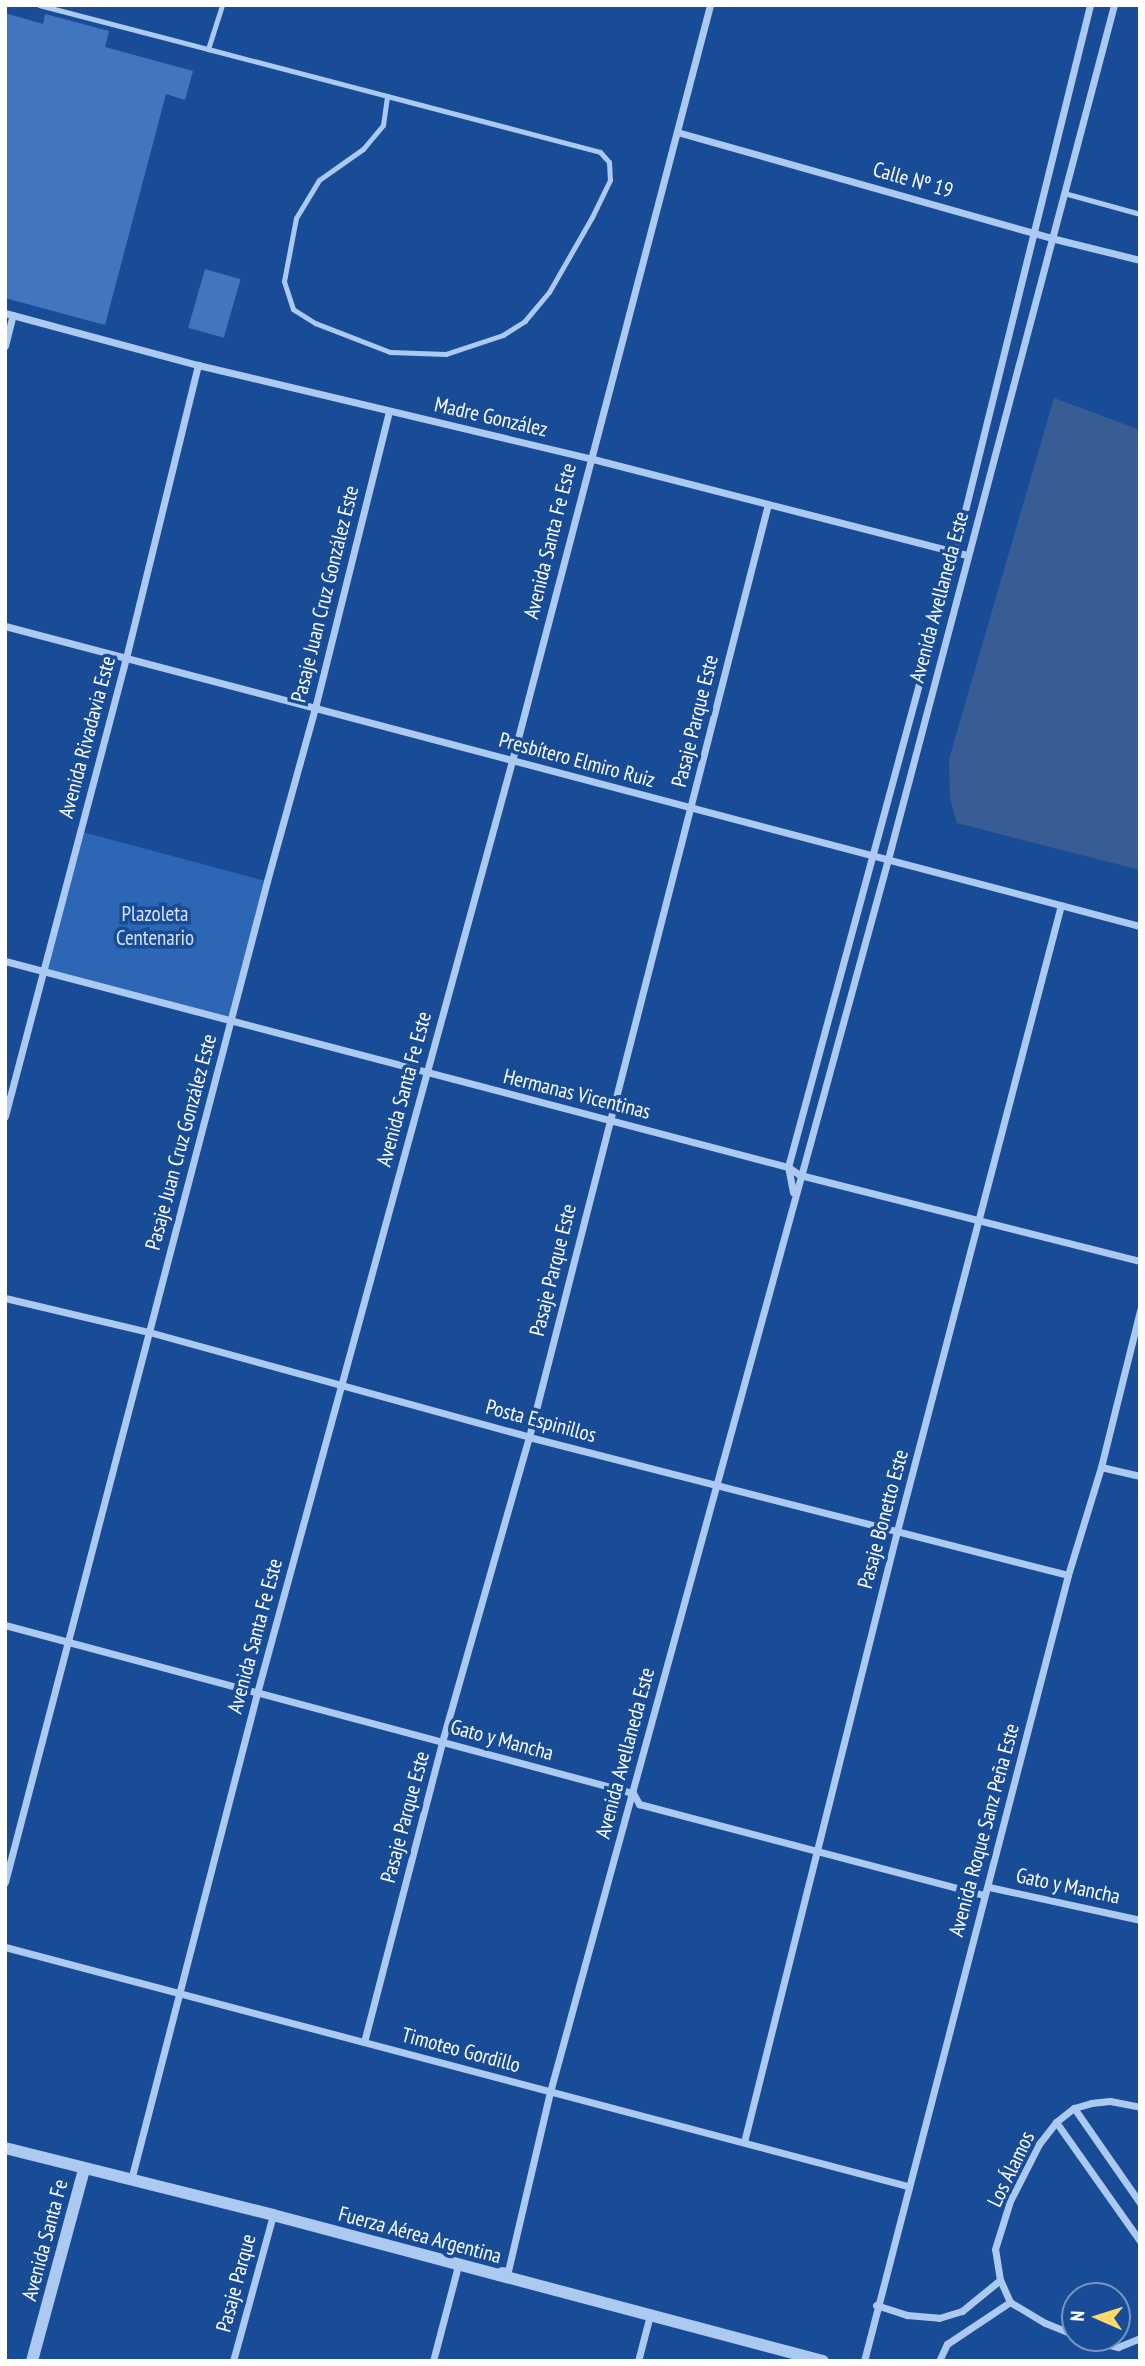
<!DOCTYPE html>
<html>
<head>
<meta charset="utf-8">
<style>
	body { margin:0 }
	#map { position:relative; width:1145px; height:2366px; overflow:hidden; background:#194c97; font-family:"PT Sans Narrow",sans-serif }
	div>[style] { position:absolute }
	.green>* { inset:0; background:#2c66b5; transform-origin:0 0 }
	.water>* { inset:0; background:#385d94 }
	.building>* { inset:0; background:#4176be; transform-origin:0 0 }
	.service>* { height:5px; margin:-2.5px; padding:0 2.5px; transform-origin:2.5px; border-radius:2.5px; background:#acc9f1 }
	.minor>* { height:7px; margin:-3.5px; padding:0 3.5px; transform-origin:3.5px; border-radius:3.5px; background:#acc9f1 }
	.tertiary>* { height:12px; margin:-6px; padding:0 6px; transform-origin:6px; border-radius:6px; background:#acc9f1 }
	span { translate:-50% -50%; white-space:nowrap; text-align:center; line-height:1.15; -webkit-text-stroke:7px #194c97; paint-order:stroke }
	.street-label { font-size:21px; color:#fff }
	.park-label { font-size:21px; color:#d3e4fc }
	.frame { position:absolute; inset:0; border:7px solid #fff; pointer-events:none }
	.north { position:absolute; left:1061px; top:2282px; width:70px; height:70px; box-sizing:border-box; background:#194c97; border:2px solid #7594c1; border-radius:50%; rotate:273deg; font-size:19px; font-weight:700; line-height:28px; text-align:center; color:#fff }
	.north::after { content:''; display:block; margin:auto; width:24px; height:32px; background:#ffd96c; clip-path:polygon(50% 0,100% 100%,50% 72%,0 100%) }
</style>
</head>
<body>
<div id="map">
	<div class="green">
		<i style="left:79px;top:831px;width:195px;height:145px;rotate:15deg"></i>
	</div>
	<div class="water">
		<i style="clip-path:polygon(1054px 398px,1140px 430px,1140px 870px,957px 823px,950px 798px,949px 759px)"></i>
	</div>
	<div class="building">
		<i style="clip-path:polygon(5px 13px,43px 24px,45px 14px,109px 31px,105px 47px,193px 71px,185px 100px,166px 94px,105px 325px,5px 298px)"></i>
		<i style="left:205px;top:269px;width:37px;height:61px;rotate:16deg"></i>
	</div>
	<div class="service">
		<i style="left:39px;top:5px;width:175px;rotate:14.6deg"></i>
		<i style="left:208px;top:49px;width:185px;rotate:14.7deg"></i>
		<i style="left:387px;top:96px;width:220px;rotate:14.7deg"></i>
		<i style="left:600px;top:152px;width:13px;rotate:48deg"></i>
		<i style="left:609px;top:162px;width:18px;rotate:87deg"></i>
		<i style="left:610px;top:180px;width:41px;rotate:115.9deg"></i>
		<i style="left:592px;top:217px;width:86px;rotate:119.8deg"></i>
		<i style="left:549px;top:292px;width:38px;rotate:130deg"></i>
		<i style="left:525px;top:321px;width:26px;rotate:148deg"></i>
		<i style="left:503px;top:335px;width:60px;rotate:161.6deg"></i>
		<i style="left:446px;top:354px;width:56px;rotate:-178deg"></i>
		<i style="left:390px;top:352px;width:80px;rotate:-158.9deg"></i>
		<i style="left:315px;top:323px;width:26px;rotate:-148deg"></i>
		<i style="left:293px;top:309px;width:29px;rotate:-108deg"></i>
		<i style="left:284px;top:281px;width:64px;rotate:-79.2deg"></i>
		<i style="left:296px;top:218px;width:44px;rotate:-58.8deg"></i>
		<i style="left:319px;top:180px;width:54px;rotate:-35.2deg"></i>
		<i style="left:363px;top:149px;width:31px;rotate:-50deg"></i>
		<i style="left:383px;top:125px;width:29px;rotate:-82deg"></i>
		<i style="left:208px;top:49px;width:46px;rotate:-72.3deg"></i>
		<i style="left:1064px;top:193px;width:79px;rotate:15.4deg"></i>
	</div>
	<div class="minor">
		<i style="left:677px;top:132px;width:389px;rotate:15.8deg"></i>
		<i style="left:1051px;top:238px;width:92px;rotate:13.9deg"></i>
		<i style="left:5px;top:313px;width:200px;rotate:15.1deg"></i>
		<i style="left:198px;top:365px;width:402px;rotate:13.4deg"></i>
		<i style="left:589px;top:458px;width:391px;rotate:14.4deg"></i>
		<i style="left:5px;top:346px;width:32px;rotate:-76deg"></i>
		<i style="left:5px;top:626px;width:1174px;rotate:14.81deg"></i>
		<i style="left:5px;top:961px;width:810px;rotate:14.74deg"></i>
		<i style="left:788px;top:1167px;width:14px;rotate:34deg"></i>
		<i style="left:800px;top:1175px;width:351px;rotate:14.2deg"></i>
		<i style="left:5px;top:1116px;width:474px;rotate:-75.2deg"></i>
		<i style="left:126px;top:658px;width:302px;rotate:-76.2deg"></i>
		<i style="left:793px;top:1192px;width:25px;rotate:-101deg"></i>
		<i style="left:788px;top:1167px;width:638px;rotate:-74.83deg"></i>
		<i style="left:955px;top:551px;width:562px;rotate:-76.11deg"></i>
		<i style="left:5px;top:1298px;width:148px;rotate:13.3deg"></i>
		<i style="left:149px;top:1332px;width:394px;rotate:15.4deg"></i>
		<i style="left:529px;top:1437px;width:556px;rotate:14.36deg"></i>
		<i style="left:1101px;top:1467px;width:40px;rotate:13deg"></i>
		<i style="left:5px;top:1625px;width:650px;rotate:14.98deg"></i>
		<i style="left:633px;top:1793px;width:13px;rotate:61deg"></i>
		<i style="left:639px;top:1804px;width:357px;rotate:14.8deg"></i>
		<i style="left:5px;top:1882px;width:1035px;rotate:-75.33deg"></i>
		<i style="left:267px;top:881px;width:180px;rotate:-74.5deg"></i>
		<i style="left:315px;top:708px;width:306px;rotate:-76deg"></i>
		<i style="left:989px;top:1887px;width:155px;rotate:12.3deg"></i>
		<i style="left:5px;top:1947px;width:933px;rotate:14.84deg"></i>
		<i style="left:364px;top:2042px;width:310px;rotate:-75.4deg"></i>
		<i style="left:442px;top:1742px;width:317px;rotate:-74.1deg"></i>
		<i style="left:529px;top:1437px;width:963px;rotate:-75.63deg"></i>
		<i style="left:1074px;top:2108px;width:116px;rotate:55.2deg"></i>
		<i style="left:1056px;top:2122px;width:146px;rotate:54.8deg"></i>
		<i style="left:744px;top:2142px;width:630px;rotate:-75.94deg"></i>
		<i style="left:897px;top:1531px;width:647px;rotate:-75.32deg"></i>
		<i style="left:131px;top:2180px;width:503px;rotate:-75.49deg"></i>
		<i style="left:257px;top:1693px;width:966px;rotate:-74.7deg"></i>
		<i style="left:512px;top:761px;width:781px;rotate:-75.32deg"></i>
		<i style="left:501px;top:2270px;width:7px;rotate:8deg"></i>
		<i style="left:508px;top:2271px;width:184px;rotate:-76.8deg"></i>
		<i style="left:550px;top:2092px;width:1278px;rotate:-74.67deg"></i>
		<i style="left:888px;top:859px;width:883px;rotate:-75.18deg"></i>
		<i style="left:876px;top:2305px;width:33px;rotate:18deg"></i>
		<i style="left:907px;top:2315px;width:32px;rotate:5deg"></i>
		<i style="left:939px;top:2318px;width:24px;rotate:-17deg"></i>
		<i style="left:962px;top:2311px;width:49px;rotate:-39.2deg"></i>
		<i style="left:1075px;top:2335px;width:32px;rotate:-158deg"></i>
		<i style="left:1045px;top:2323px;width:41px;rotate:-149deg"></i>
		<i style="left:1010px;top:2302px;width:24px;rotate:-114deg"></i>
		<i style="left:1000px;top:2280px;width:31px;rotate:-99deg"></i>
		<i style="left:995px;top:2249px;width:50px;rotate:-72.6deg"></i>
		<i style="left:1010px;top:2201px;width:64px;rotate:-63deg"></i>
		<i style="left:1039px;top:2144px;width:28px;rotate:-52deg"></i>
		<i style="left:1056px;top:2122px;width:23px;rotate:-38deg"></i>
		<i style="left:1074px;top:2108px;width:18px;rotate:-16deg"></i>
		<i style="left:1091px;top:2103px;width:19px;rotate:-6deg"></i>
		<i style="left:1110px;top:2101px;width:31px;rotate:11deg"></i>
		<i style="left:1081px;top:2338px;width:38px;rotate:14deg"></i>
		<i style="left:1118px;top:2347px;width:24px;rotate:-22deg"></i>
		<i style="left:233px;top:2361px;width:151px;rotate:-74.7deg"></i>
		<i style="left:433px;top:2361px;width:98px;rotate:-75.3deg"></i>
		<i style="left:458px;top:2266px;width:3px;rotate:18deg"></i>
		<i style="left:638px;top:2361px;width:48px;rotate:-75.4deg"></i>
		<i style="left:864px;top:2361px;width:812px;rotate:-75.45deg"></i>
		<i style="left:1068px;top:1575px;width:113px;rotate:-73deg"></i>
		<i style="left:1101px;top:1467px;width:162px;rotate:-76deg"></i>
		<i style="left:939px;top:2361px;width:19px;rotate:-65deg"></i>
		<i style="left:947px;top:2344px;width:76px;rotate:-33.7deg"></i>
	</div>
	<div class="tertiary">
		<i style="left:5px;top:2148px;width:276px;rotate:14deg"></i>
		<i style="left:273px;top:2215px;width:569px;rotate:14.87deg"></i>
		<i style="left:32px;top:2361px;width:198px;rotate:-74.8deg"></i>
	</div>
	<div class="street-label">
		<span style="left:913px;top:180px;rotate:16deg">Calle Nº 19</span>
		<span style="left:491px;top:417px;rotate:13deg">Madre González</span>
		<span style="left:550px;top:541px;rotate:-76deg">Avenida Santa Fe Este</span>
		<span style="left:325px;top:594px;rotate:-76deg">Pasaje Juan Cruz González Este</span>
		<span style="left:939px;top:597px;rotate:-75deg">Avenida Avellaneda Este</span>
		<span style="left:695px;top:721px;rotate:-76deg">Pasaje Parque Este</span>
		<span style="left:87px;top:737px;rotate:-75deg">Avenida Rivadavia Este</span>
		<span style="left:577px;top:760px;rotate:15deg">Presbítero Elmiro Ruiz</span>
		<span style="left:404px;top:1089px;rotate:-75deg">Avenida Santa Fe Este</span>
		<span style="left:577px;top:1094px;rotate:14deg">Hermanas Vicentinas</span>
		<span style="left:181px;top:1142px;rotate:-75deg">Pasaje Juan Cruz González Este</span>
		<span style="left:553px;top:1270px;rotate:-76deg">Pasaje Parque Este</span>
		<span style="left:541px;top:1421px;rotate:15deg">Posta Espinillos</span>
		<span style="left:883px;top:1519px;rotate:-75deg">Pasaje Bonetto Este</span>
		<span style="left:255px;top:1636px;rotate:-75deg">Avenida Santa Fe Este</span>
		<span style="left:502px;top:1740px;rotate:15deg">Gato y Mancha</span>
		<span style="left:625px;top:1753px;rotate:-75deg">Avenida Avellaneda Este</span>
		<span style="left:405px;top:1817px;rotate:-75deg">Pasaje Parque Este</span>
		<span style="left:984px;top:1830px;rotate:-75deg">Avenida Roque Sanz Peña Este</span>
		<span style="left:1068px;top:1886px;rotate:12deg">Gato y Mancha</span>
		<span style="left:461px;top:2050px;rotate:15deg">Timoteo Gordillo</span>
		<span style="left:1011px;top:2169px;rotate:-64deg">Los Álamos</span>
		<span style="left:420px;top:2235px;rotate:15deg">Fuerza Aérea Argentina</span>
		<span style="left:45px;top:2240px;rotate:-75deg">Avenida Santa Fe</span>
		<span style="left:236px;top:2283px;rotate:-75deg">Pasaje Parque</span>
	</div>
	<div class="park-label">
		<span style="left:155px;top:926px">Plazoleta<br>Centenario</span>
	</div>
	<div class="frame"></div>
	<div class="north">N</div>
</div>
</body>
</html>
